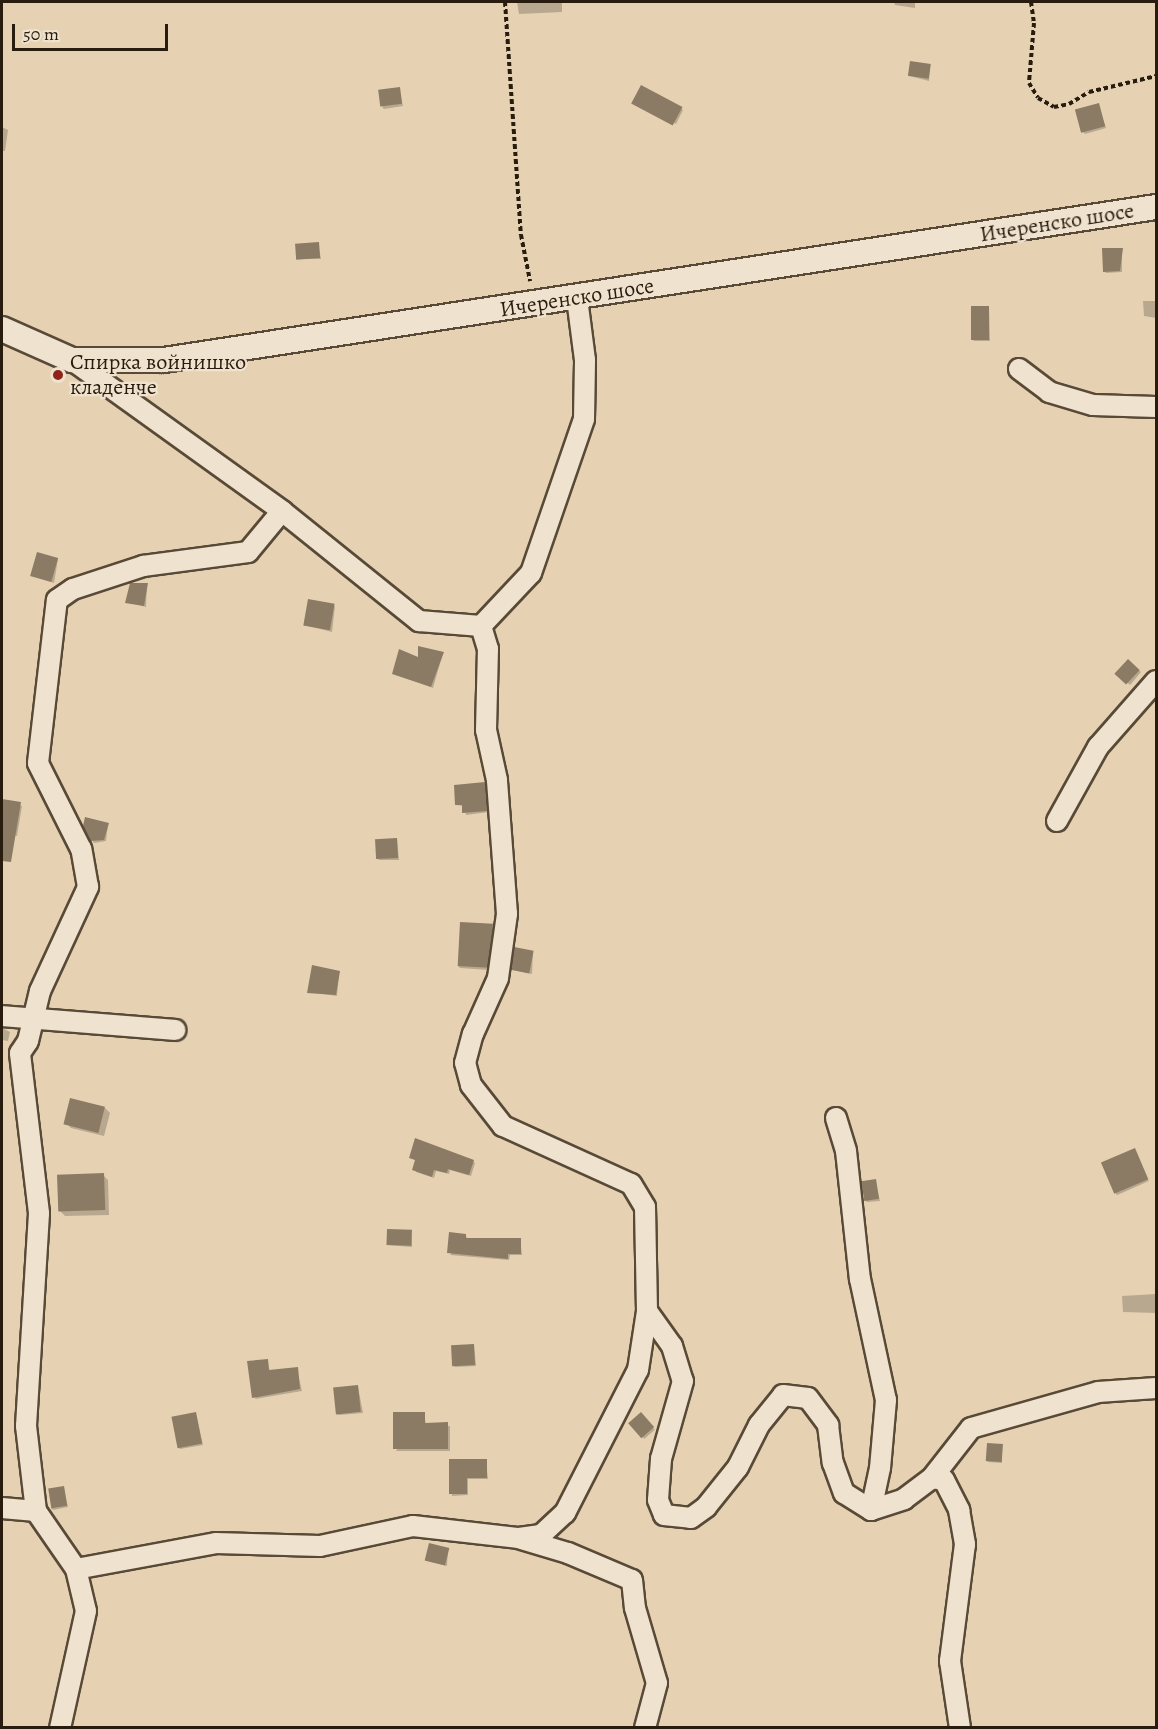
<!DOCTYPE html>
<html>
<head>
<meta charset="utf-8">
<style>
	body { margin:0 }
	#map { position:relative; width:1158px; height:1729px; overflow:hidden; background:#e6d2b3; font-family:Alegreya,serif }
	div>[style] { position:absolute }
	.shadow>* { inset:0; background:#0003; transform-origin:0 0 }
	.building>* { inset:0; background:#8b7b64; transform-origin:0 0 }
	.path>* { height:4px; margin-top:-2px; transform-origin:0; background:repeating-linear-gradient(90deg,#281c0e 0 4.5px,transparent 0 7.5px) }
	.roads { filter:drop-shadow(2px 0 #584a37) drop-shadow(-2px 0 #584a37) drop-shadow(0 2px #584a37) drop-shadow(0 -2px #584a37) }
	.minor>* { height:20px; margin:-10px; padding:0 10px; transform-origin:10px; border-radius:10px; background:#efe2ce }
	.tertiary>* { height:24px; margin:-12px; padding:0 12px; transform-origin:12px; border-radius:12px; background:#efe2ce }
	.dots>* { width:16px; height:16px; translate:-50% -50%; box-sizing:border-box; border:3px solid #efe2ce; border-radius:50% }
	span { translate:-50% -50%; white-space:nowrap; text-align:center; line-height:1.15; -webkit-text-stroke:4.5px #efe2ce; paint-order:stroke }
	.street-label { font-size:22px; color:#281c0e }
	.poi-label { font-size:22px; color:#281c0e }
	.left { translate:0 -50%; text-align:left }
	.frame { position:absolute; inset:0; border:3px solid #281c0e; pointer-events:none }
	.scale { position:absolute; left:12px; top:24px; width:156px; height:27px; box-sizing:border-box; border:3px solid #281c0e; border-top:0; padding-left:8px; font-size:18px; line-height:21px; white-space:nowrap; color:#281c0e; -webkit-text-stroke:4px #efe2ce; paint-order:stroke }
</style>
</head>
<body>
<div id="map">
	<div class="shadow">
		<i style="clip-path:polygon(517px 2px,562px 2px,562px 12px,519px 14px)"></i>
		<i style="clip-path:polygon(894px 2px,915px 2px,915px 8px,895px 5px)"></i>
		<i style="clip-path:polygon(930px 66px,929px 81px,909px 76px)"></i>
		<i style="clip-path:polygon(399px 89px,403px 106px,384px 109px,382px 107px)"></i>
		<i style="clip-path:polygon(633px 102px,681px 108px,683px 110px,676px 124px)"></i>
		<i style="clip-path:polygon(1098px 105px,1106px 128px,1085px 134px,1083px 132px)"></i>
		<i style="clip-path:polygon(2px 127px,8px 130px,5px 151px,2px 151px)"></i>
		<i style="clip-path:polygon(318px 244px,321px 259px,297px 259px)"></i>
		<i style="clip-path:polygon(1122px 249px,1122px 272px,1106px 273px,1104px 271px)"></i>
		<i style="clip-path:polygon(1143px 301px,1156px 301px,1156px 318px,1144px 316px)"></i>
		<i style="clip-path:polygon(989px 307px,990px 341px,974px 341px,972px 339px)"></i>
		<i style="clip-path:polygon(58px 559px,54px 583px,33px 576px)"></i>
		<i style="clip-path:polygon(147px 584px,146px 607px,127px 602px)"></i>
		<i style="clip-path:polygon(335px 606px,332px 632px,304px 625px)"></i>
		<i style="clip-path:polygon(443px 653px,433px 688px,393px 673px)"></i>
		<i style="left:1128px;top:661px;width:17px;height:17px;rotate:40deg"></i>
		<i style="clip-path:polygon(485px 783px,489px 812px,466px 815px,464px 806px,456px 805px)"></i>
		<i style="clip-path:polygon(2px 800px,22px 806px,17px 836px,2px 833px)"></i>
		<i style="clip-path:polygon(108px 824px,106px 841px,94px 843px,92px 840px)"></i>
		<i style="clip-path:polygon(397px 839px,399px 860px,379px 860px,377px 858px)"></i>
		<i style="clip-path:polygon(493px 926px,489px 970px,460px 968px,458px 966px)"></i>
		<i style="clip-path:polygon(533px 952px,532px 974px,513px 970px)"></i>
		<i style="clip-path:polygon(339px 972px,337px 996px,309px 992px)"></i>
		<i style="clip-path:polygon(2px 1028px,10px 1032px,8px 1041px,2px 1040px)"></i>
		<i style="clip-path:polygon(72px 1100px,105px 1108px,110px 1113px,104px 1136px,71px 1128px,66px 1123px)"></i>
		<i style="left:1135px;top:1150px;width:34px;height:35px;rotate:66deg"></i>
		<i style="clip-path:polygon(410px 1157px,473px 1161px,475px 1163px,471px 1176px,450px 1170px,449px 1174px,436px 1171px,434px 1178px,416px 1172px,417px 1161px)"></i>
		<i style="clip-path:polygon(103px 1175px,108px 1180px,109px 1215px,65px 1216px,60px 1211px)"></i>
		<i style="clip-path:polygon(875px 1181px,880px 1201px,867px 1202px,865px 1200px)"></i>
		<i style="clip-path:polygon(411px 1232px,412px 1247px,387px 1245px)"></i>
		<i style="clip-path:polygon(466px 1235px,467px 1239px,520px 1239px,522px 1255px,510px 1255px,509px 1260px,450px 1255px)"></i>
		<i style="clip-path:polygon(1156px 1294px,1156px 1313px,1123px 1312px,1122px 1296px)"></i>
		<i style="clip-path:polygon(474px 1346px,476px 1366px,455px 1367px,453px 1365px)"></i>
		<i style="clip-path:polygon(267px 1361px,270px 1371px,297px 1369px,302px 1391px,255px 1399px)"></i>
		<i style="clip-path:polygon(358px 1387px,363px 1413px,339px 1415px,337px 1413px)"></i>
		<i style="clip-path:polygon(196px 1414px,203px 1445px,180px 1449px,178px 1447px)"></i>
		<i style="clip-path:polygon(424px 1414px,426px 1424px,450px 1426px,450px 1451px,396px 1451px)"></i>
		<i style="left:641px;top:1414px;width:21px;height:14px;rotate:49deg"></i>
		<i style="clip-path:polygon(1002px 1446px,1002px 1463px,988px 1462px,986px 1460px)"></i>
		<i style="clip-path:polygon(450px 1461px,486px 1461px,488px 1479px,468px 1479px,468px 1495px,452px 1496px)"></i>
		<i style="clip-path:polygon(64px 1488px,68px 1507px,53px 1510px,51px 1508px)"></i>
		<i style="clip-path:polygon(448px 1550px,447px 1566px,427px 1561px)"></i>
	</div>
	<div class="building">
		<i style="left:910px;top:61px;width:21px;height:15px;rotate:8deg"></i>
		<i style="left:641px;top:85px;width:47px;height:21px;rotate:28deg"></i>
		<i style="left:400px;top:87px;width:17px;height:22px;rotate:83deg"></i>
		<i style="left:1099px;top:103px;width:24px;height:25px;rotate:75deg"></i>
		<i style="left:319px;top:242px;width:16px;height:24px;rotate:86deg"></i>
		<i style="clip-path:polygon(1102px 248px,1123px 248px,1120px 271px,1103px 272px)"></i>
		<i style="left:971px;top:306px;width:18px;height:34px"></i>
		<i style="left:37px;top:552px;width:22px;height:25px;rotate:16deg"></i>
		<i style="clip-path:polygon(130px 583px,148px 583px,144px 606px,125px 603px)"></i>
		<i style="left:308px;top:599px;width:27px;height:27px;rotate:10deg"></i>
		<i style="clip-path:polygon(418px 646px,444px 652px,431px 687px,392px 674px,399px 649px,418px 657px)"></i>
		<i style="left:1128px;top:659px;width:16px;height:20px;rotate:43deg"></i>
		<i style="clip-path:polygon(485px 782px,487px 811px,462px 813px,462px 805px,455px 805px,454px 785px)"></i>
		<i style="clip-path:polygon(2px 799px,21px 802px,11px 862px,2px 861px)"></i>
		<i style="clip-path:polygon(85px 817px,109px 823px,104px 840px,90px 841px,83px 826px)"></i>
		<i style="left:397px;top:838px;width:20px;height:22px;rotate:87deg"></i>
		<i style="left:460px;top:922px;width:33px;height:44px;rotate:3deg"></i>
		<i style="left:514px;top:947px;width:20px;height:23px;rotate:11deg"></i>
		<i style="clip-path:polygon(312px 965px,340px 971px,336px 995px,307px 993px)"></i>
		<i style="left:70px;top:1098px;width:36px;height:27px;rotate:14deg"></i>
		<i style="clip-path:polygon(415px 1138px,474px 1160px,469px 1175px,448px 1169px,447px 1173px,434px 1170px,432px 1177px,412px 1170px,415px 1160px,409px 1158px)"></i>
		<i style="left:1135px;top:1148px;width:34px;height:37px;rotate:67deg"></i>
		<i style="left:104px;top:1173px;width:37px;height:47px;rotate:88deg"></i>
		<i style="left:876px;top:1179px;width:20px;height:15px;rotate:81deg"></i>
		<i style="left:387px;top:1229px;width:25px;height:16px;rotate:2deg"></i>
		<i style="clip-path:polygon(449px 1232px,466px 1234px,466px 1238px,521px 1238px,521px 1254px,508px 1254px,508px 1259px,447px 1253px)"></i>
		<i style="left:474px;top:1344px;width:21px;height:23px;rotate:87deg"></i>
		<i style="clip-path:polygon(268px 1359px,269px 1370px,298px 1367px,300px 1389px,252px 1398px,247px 1361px)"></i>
		<i style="left:358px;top:1385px;width:27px;height:25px;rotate:84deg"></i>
		<i style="left:196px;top:1412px;width:32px;height:25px;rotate:79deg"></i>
		<i style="clip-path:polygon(393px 1412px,425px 1412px,425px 1423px,448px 1422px,448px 1449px,393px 1449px)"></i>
		<i style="left:641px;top:1412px;width:20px;height:17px;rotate:49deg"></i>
		<i style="left:987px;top:1443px;width:16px;height:18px;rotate:4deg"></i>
		<i style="clip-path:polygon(449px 1459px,487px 1459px,487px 1478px,467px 1478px,467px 1494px,449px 1494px)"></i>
		<i style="left:64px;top:1486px;width:20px;height:16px;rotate:81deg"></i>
		<i style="left:429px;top:1543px;width:21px;height:18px;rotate:14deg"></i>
	</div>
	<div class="path">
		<i style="left:505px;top:2px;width:234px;rotate:86.1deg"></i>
		<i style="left:521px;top:235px;width:47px;rotate:78.9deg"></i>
		<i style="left:1031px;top:2px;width:21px;rotate:82deg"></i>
		<i style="left:1034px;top:23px;width:60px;rotate:94.8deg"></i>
		<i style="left:1029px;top:83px;width:17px;rotate:59deg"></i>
		<i style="left:1038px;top:98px;width:18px;rotate:29deg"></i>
		<i style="left:1054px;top:107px;width:15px;rotate:-11deg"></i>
		<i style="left:1069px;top:104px;width:23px;rotate:-31deg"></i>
		<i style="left:1089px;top:92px;width:69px;rotate:-13.4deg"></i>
	</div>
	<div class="roads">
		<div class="minor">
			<i style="left:72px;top:360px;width:259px;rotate:35.7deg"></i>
			<i style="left:282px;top:511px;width:176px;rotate:38.8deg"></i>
			<i style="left:419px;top:621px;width:62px;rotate:4.6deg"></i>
			<i style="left:481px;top:626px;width:73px;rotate:-46.7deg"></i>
			<i style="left:531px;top:573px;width:163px;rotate:-71deg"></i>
			<i style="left:584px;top:419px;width:59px;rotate:-89deg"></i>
			<i style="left:585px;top:360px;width:63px;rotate:-97.4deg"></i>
			<i style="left:1019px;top:369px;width:38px;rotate:37deg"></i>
			<i style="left:1049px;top:392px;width:46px;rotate:16.5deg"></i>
			<i style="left:1093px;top:405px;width:63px;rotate:1.8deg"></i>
			<i style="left:1057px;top:821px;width:85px;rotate:-61deg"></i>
			<i style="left:1098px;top:747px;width:88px;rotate:-48.7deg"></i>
			<i style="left:2px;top:1016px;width:174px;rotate:4.6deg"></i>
			<i style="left:836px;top:1118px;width:34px;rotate:73deg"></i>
			<i style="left:846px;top:1151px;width:129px;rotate:83.8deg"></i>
			<i style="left:860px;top:1279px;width:124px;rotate:77.9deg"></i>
			<i style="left:886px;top:1400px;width:68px;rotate:95deg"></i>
			<i style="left:880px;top:1468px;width:43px;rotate:102.1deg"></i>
			<i style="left:647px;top:1311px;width:43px;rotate:54.5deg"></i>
			<i style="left:672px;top:1346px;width:37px;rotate:73deg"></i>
			<i style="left:683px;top:1381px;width:81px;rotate:105.8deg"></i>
			<i style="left:661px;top:1459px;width:41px;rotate:94.2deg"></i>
			<i style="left:658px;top:1500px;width:16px;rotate:68deg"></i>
			<i style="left:664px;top:1515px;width:27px;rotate:6deg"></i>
			<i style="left:691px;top:1518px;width:19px;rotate:-36deg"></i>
			<i style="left:706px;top:1507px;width:51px;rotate:-51.3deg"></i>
			<i style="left:738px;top:1467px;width:47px;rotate:-63.4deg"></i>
			<i style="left:759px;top:1425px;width:38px;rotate:-51deg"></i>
			<i style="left:783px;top:1395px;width:25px;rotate:7deg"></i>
			<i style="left:808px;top:1398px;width:34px;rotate:53deg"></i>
			<i style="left:828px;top:1425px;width:38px;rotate:83deg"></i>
			<i style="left:833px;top:1463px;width:32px;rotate:70deg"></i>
			<i style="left:844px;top:1493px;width:32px;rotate:32deg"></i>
			<i style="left:871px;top:1510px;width:35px;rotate:-18deg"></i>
			<i style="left:904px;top:1499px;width:35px;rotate:-37deg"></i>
			<i style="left:932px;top:1478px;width:12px;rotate:9deg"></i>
			<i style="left:944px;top:1480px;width:34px;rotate:63deg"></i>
			<i style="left:959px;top:1510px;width:35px;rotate:80deg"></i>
			<i style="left:965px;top:1544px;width:118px;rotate:97.3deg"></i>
			<i style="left:950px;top:1661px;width:68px;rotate:81.5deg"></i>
			<i style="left:932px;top:1478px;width:63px;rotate:-52deg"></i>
			<i style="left:971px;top:1428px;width:132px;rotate:-15.8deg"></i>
			<i style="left:1098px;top:1392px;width:58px;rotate:-3.9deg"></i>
			<i style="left:2px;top:1508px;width:34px;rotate:5deg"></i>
			<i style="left:36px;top:1511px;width:86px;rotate:-96.7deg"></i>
			<i style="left:26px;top:1426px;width:213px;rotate:-86.5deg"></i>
			<i style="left:39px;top:1213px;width:161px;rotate:-96.8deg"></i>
			<i style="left:20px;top:1053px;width:14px;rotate:-56deg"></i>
			<i style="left:28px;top:1041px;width:51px;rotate:-76.5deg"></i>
			<i style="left:40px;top:991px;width:115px;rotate:-65.2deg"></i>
			<i style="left:88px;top:887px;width:39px;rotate:-100deg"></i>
			<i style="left:81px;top:849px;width:96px;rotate:-116.6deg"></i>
			<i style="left:38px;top:763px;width:164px;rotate:-83.4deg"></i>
			<i style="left:57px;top:600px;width:19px;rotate:-35deg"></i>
			<i style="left:73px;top:589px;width:74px;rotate:-18.2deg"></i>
			<i style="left:143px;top:566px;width:106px;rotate:-7.6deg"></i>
			<i style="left:248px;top:552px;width:53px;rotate:-50.3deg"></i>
			<i style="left:36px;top:1511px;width:70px;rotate:55.4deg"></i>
			<i style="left:76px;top:1569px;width:43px;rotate:76.6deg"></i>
			<i style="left:86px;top:1611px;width:120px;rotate:102.5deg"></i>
			<i style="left:521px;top:1539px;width:49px;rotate:16.6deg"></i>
			<i style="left:568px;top:1553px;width:69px;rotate:22.9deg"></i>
			<i style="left:632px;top:1580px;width:28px;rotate:84deg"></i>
			<i style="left:635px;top:1608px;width:78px;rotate:73.7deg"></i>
			<i style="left:657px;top:1683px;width:47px;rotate:104.9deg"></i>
			<i style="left:76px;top:1569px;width:142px;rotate:-10.5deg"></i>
			<i style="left:216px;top:1543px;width:104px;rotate:1.7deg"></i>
			<i style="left:320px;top:1546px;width:95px;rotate:-12.1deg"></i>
			<i style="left:413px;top:1526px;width:107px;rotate:6.5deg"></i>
			<i style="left:519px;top:1538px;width:22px;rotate:-8deg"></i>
			<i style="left:541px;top:1535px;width:33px;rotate:-43deg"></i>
			<i style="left:565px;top:1513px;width:161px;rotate:-63deg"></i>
			<i style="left:638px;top:1370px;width:60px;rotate:-81.3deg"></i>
			<i style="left:647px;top:1311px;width:104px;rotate:-91.1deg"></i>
			<i style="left:645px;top:1207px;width:27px;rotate:-121deg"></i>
			<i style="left:631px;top:1184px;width:141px;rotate:-155.6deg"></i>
			<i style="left:503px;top:1126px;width:52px;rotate:-128deg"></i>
			<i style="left:471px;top:1085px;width:23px;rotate:-105deg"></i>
			<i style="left:465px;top:1063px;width:30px;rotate:-75deg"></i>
			<i style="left:473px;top:1034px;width:61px;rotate:-65.9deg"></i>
			<i style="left:498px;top:978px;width:65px;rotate:-82deg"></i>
			<i style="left:507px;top:914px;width:134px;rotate:-94.3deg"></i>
			<i style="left:497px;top:780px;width:51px;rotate:-102.4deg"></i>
			<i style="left:486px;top:730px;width:81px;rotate:-88.6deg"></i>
			<i style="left:488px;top:649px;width:24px;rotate:-107deg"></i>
		</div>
		<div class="tertiary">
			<i style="left:2px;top:329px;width:77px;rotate:23.9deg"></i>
			<i style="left:72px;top:360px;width:92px"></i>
			<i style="left:164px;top:360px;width:1004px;rotate:-8.77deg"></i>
		</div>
	</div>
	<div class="dots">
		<i style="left:58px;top:375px;background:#8f2418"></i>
	</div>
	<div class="street-label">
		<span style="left:1057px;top:223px;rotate:-9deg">Ичеренско шосе</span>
		<span style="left:577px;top:298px;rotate:-9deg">Ичеренско шосе</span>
	</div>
	<div class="poi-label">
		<span class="left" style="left:70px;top:375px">Спирка войнишко<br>кладенче</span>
	</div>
	<div class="frame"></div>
	<div class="scale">50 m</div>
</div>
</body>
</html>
